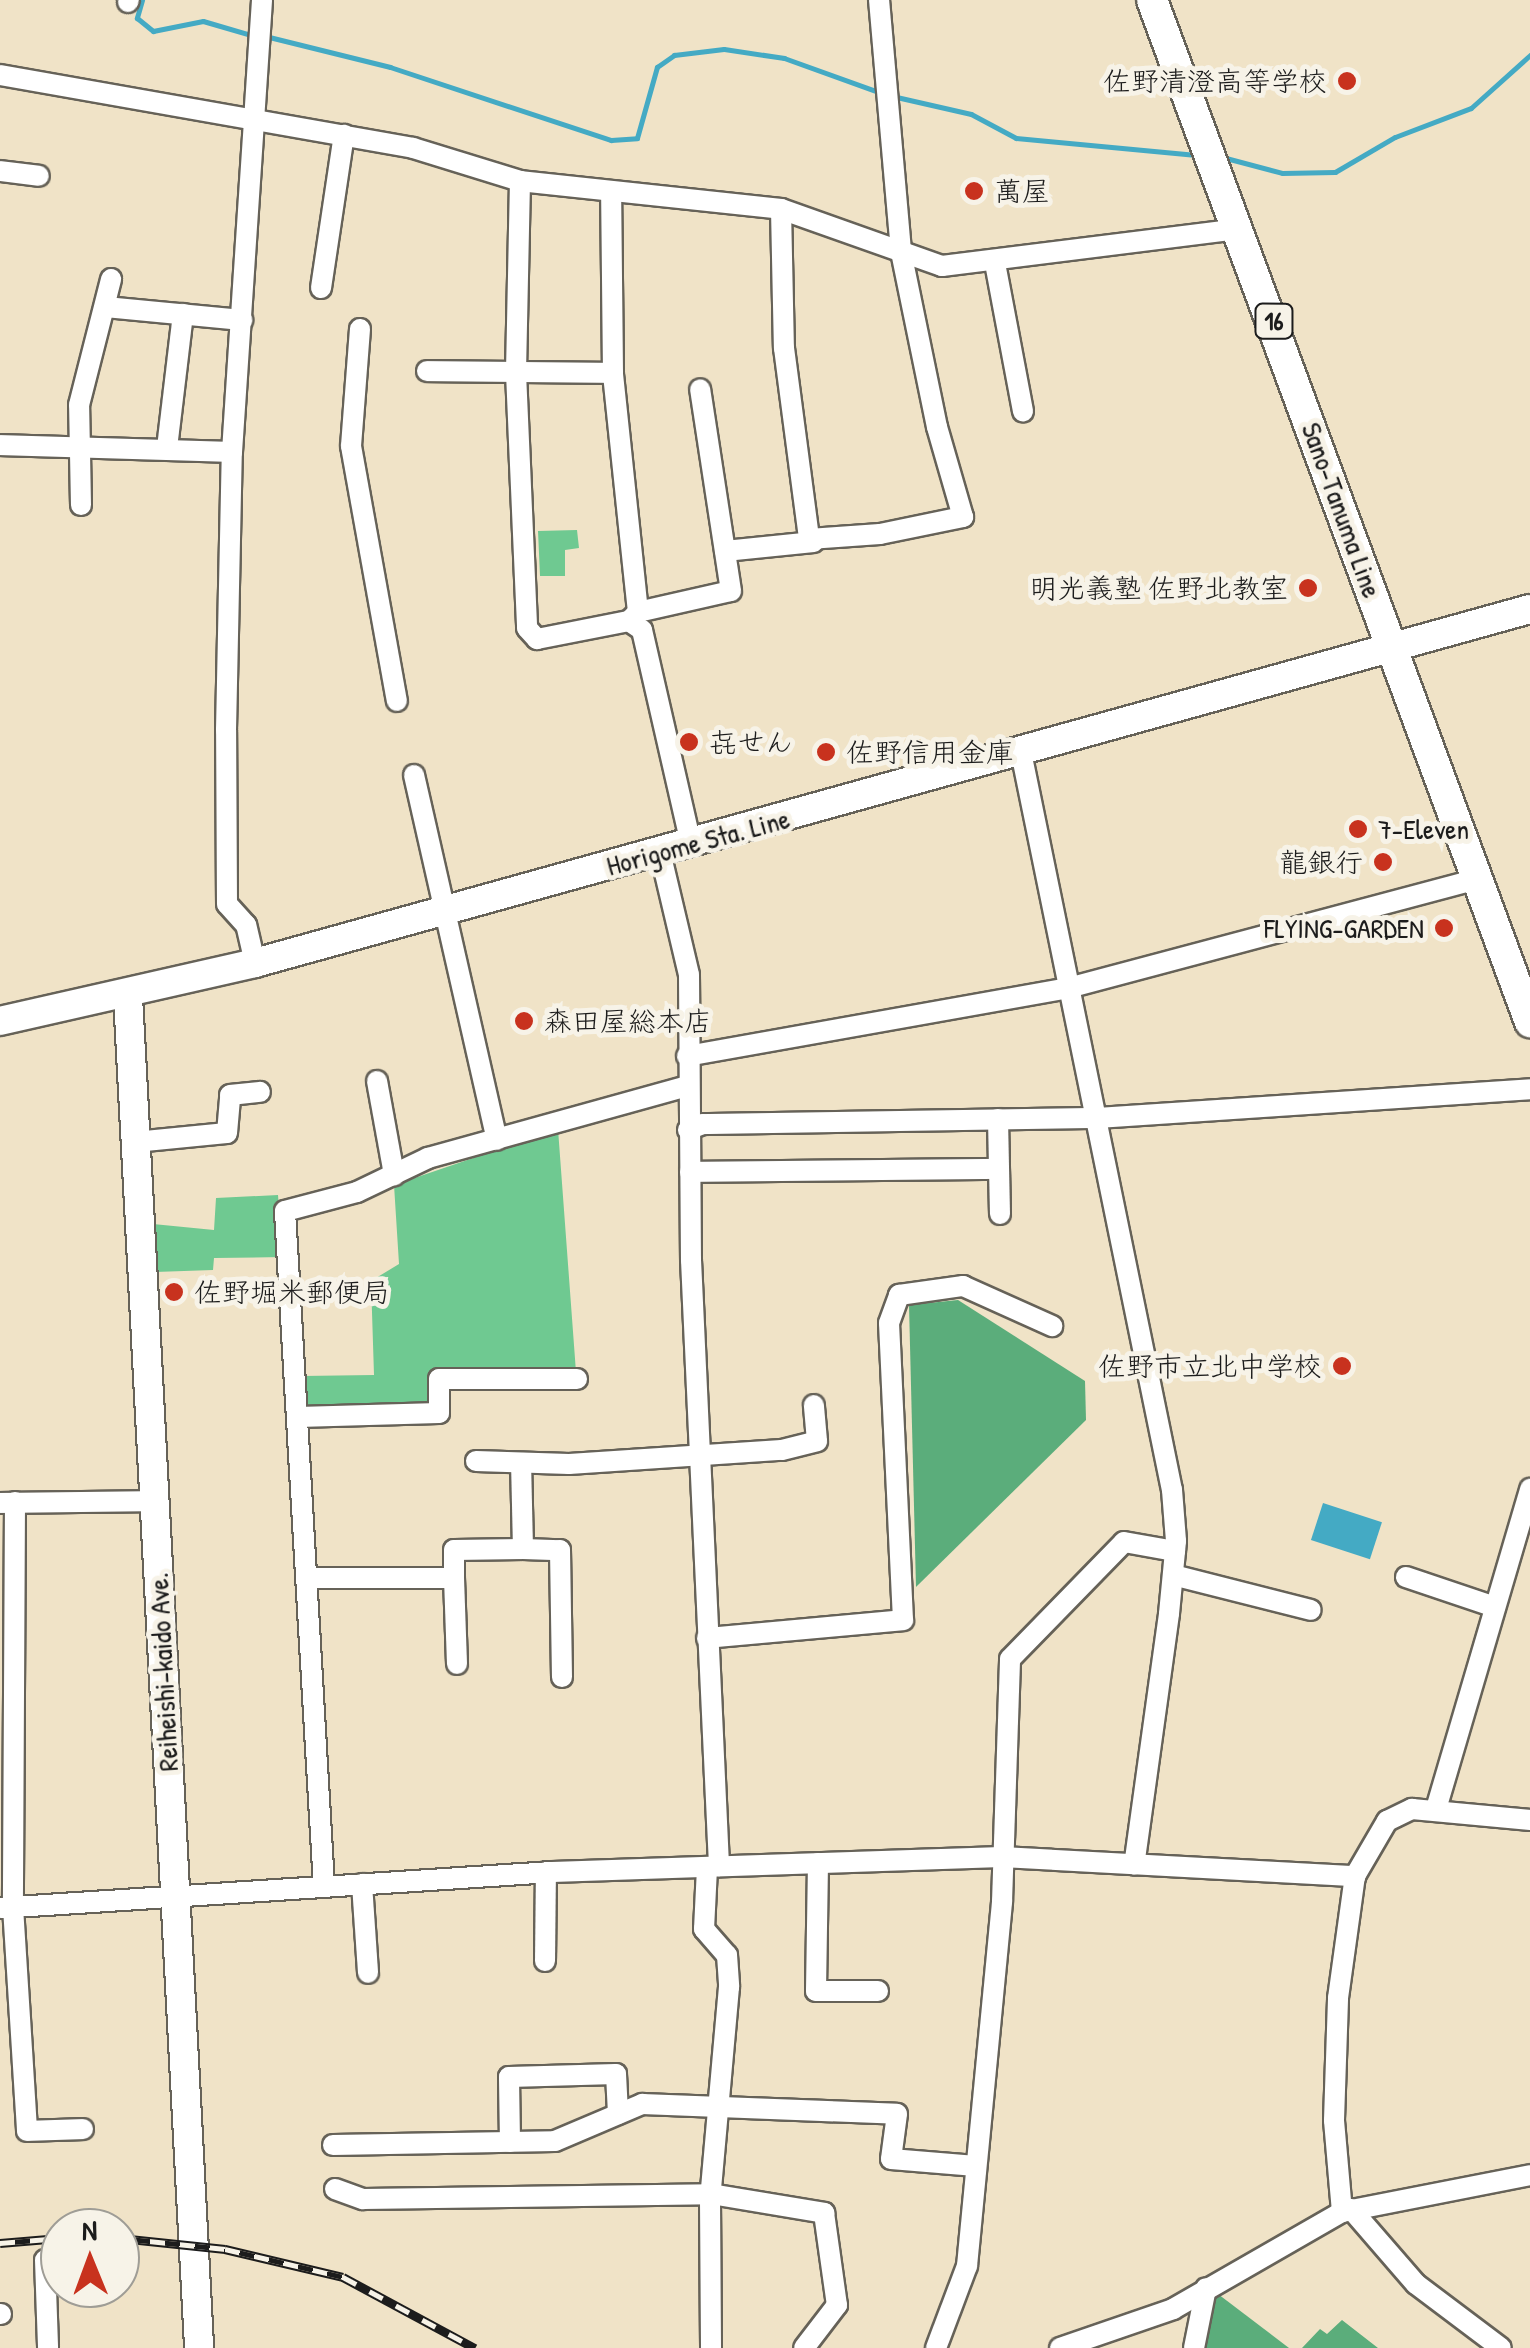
<!DOCTYPE html>
<html>
<head>
<meta charset="utf-8">
<style>
	body { margin:0 }
	#map { position:relative; width:1530px; height:2348px; overflow:hidden; background:#f0e3c7; font-family:"Patrick Hand","Klee One",sans-serif }
	div>[style] { position:absolute }
	.green>* { inset:0; background:#6fc991 }
	.forest>* { inset:0; background:#5bad7b }
	.water>* { inset:0; background:#44aac4; transform-origin:0 0 }
	.stream>* { height:5px; margin:-2.5px; padding:0 2.5px; transform-origin:2.5px; border-radius:2.5px; background:#44aac4 }
	.roads { filter:drop-shadow(2px 0 #666258) drop-shadow(-2px 0 #666258) drop-shadow(0 2px #666258) drop-shadow(0 -2px #666258) }
	.street>* { height:20px; margin:-10px; padding:0 10px; transform-origin:10px; border-radius:10px; background:#fff }
	.secondary>* { height:28px; margin:-14px; padding:0 14px; transform-origin:14px; border-radius:14px; background:#fff }
	.primary>* { height:30px; margin:-15px; padding:0 15px; transform-origin:15px; border-radius:15px; background:#fff }
	.rail>* { height:9px; margin-top:-4.5px; transform-origin:0; background:repeating-linear-gradient(90deg,#f7f3e8 0 15px,#1c1c1c 0 30px); box-sizing:border-box; border-block:2px solid #1c1c1c }
	.dots>* { width:28px; height:28px; translate:-50% -50%; box-sizing:border-box; border:5px solid #f7f3e8; border-radius:50% }
	span { translate:-50% -50%; white-space:nowrap; text-align:center; line-height:1.15; -webkit-text-stroke:10px #f7f3e8; paint-order:stroke }
	.shield-label span { padding:2px 8px; background:#f7f3e8; border:2px solid; border-radius:8px; -webkit-text-stroke-width:0 }
	.shield-label { font-size:25px; color:#1c1c1c; font-weight:700 }
	.poi-label { font-size:28px; color:#1c1c1c }
	.right { translate:-100% -50%; text-align:right }
	.left { translate:0 -50%; text-align:left }
	.street-label { font-size:28px; color:#1c1c1c }
	.north { position:absolute; left:40px; top:2208px; width:100px; height:100px; box-sizing:border-box; background:#f7f3e8; border:2px solid #9f9d96; border-radius:50%; rotate:359deg; font-size:28px; font-weight:700; line-height:40px; text-align:center; color:#1c1c1c }
	.north::after { content:''; display:block; margin:auto; width:35px; height:45px; background:#c8321e; clip-path:polygon(50% 0,100% 100%,50% 72%,0 100%) }
</style>
</head>
<body>
<div id="map">
	<div class="green">
		<i style="clip-path:polygon(577px 530px,579px 548px,565px 550px,565px 576px,540px 576px,538px 531px)"></i>
		<i style="clip-path:polygon(558px 1129px,576px 1372px,433px 1375px,433px 1408px,303px 1412px,302px 1376px,374px 1375px,371px 1281px,399px 1264px,394px 1185px)"></i>
		<i style="clip-path:polygon(278px 1195px,283px 1257px,214px 1258px,213px 1270px,155px 1272px,153px 1224px,214px 1230px,216px 1198px)"></i>
	</div>
	<div class="forest">
		<i style="clip-path:polygon(958px 1300px,1085px 1381px,1086px 1420px,916px 1587px,909px 1305px)"></i>
		<i style="clip-path:polygon(1218px 2294px,1289px 2348px,1201px 2348px,1210px 2302px)"></i>
		<i style="clip-path:polygon(1342px 2320px,1378px 2348px,1302px 2348px,1320px 2329px,1327px 2334px)"></i>
	</div>
	<div class="water">
		<i style="left:1323px;top:1503px;width:62px;height:39px;rotate:18deg"></i>
	</div>
	<div class="stream">
		<i style="left:142px;top:0;width:19px;rotate:106deg"></i>
		<i style="left:137px;top:18px;width:21px;rotate:39deg"></i>
		<i style="left:153px;top:31px;width:51px;rotate:-11.3deg"></i>
		<i style="left:203px;top:21px;width:53px;rotate:16.4deg"></i>
		<i style="left:265px;top:36px;width:129px;rotate:13.9deg"></i>
		<i style="left:390px;top:67px;width:233px;rotate:18.3deg"></i>
		<i style="left:611px;top:140px;width:26px;rotate:-4deg"></i>
		<i style="left:637px;top:138px;width:74px;rotate:-74.3deg"></i>
		<i style="left:657px;top:67px;width:21px;rotate:-35deg"></i>
		<i style="left:674px;top:55px;width:50px;rotate:-6.8deg"></i>
		<i style="left:724px;top:49px;width:61px;rotate:8.5deg"></i>
		<i style="left:784px;top:58px;width:103px;rotate:19.8deg"></i>
		<i style="left:892px;top:96px;width:81px;rotate:12.8deg"></i>
		<i style="left:971px;top:114px;width:51px;rotate:28.1deg"></i>
		<i style="left:1016px;top:138px;width:181px;rotate:5.4deg"></i>
		<i style="left:1222px;top:157px;width:62px;rotate:14.9deg"></i>
		<i style="left:1282px;top:173px;width:53px;rotate:-1.1deg"></i>
		<i style="left:1335px;top:172px;width:69px;rotate:-30.3deg"></i>
		<i style="left:1395px;top:137px;width:81px;rotate:-20.9deg"></i>
		<i style="left:1471px;top:108px;width:79px;rotate:-41.9deg"></i>
	</div>
	<div class="roads">
		<div class="street">
			<i style="left:128px;top:2px;width:2px;rotate:-63deg"></i>
			<i style="left:0;top:75px;width:419px;rotate:10deg"></i>
			<i style="left:413px;top:148px;width:112px;rotate:17.1deg"></i>
			<i style="left:520px;top:181px;width:262px;rotate:6.1deg"></i>
			<i style="left:781px;top:209px;width:171px;rotate:19.5deg"></i>
			<i style="left:942px;top:266px;width:300px;rotate:-7.1deg"></i>
			<i style="left:0;top:171px;width:39px;rotate:7deg"></i>
			<i style="left:520px;top:181px;width:192px;rotate:91.2deg"></i>
			<i style="left:516px;top:373px;width:255px;rotate:87.5deg"></i>
			<i style="left:527px;top:628px;width:15px;rotate:48deg"></i>
			<i style="left:537px;top:639px;width:94px;rotate:-11.1deg"></i>
			<i style="left:629px;top:621px;width:13px;rotate:-45deg"></i>
			<i style="left:638px;top:612px;width:240px;rotate:-96deg"></i>
			<i style="left:613px;top:373px;width:178px;rotate:-90.6deg"></i>
			<i style="left:781px;top:209px;width:139px;rotate:88.8deg"></i>
			<i style="left:784px;top:348px;width:193px;rotate:82.5deg"></i>
			<i style="left:809px;top:539px;width:71px;rotate:-4deg"></i>
			<i style="left:880px;top:534px;width:85px;rotate:-11.6deg"></i>
			<i style="left:963px;top:517px;width:94px;rotate:-106.1deg"></i>
			<i style="left:937px;top:427px;width:180px;rotate:-101.6deg"></i>
			<i style="left:901px;top:251px;width:252px;rotate:-95deg"></i>
			<i style="left:995px;top:263px;width:151px;rotate:79.3deg"></i>
			<i style="left:321px;top:288px;width:155px;rotate:-81.5deg"></i>
			<i style="left:105px;top:307px;width:138px;rotate:5.4deg"></i>
			<i style="left:360px;top:329px;width:117px;rotate:94.4deg"></i>
			<i style="left:351px;top:446px;width:259px;rotate:79.8deg"></i>
			<i style="left:427px;top:371px;width:186px;rotate:0.6deg"></i>
			<i style="left:0;top:445px;width:232px;rotate:1.7deg"></i>
			<i style="left:167px;top:448px;width:135px;rotate:-83.2deg"></i>
			<i style="left:81px;top:505px;width:100px;rotate:-91.1deg"></i>
			<i style="left:79px;top:405px;width:130px;rotate:-75.7deg"></i>
			<i style="left:725px;top:551px;width:89px;rotate:-5.8deg"></i>
			<i style="left:638px;top:612px;width:95px;rotate:-12.7deg"></i>
			<i style="left:731px;top:591px;width:204px;rotate:-98.7deg"></i>
			<i style="left:629px;top:621px;width:16px;rotate:35deg"></i>
			<i style="left:642px;top:630px;width:220px;rotate:77.1deg"></i>
			<i style="left:1021px;top:752px;width:753px;rotate:78.44deg"></i>
			<i style="left:1172px;top:1490px;width:51px;rotate:85.5deg"></i>
			<i style="left:1176px;top:1541px;width:73px;rotate:95.5deg"></i>
			<i style="left:1169px;top:1614px;width:253px;rotate:97.9deg"></i>
			<i style="left:414px;top:775px;width:374px;rotate:77.2deg"></i>
			<i style="left:660px;top:852px;width:126px;rotate:76.7deg"></i>
			<i style="left:689px;top:975px;width:285px;rotate:89.6deg"></i>
			<i style="left:691px;top:1260px;width:607px;rotate:87.35deg"></i>
			<i style="left:255px;top:963px;width:39px;rotate:-103deg"></i>
			<i style="left:246px;top:925px;width:28px;rotate:-132deg"></i>
			<i style="left:227px;top:904px;width:174px;rotate:-90.3deg"></i>
			<i style="left:226px;top:730px;width:278px;rotate:-88.8deg"></i>
			<i style="left:232px;top:452px;width:453px;rotate:-86.2deg"></i>
			<i style="left:687px;top:1056px;width:387px;rotate:-10.1deg"></i>
			<i style="left:1068px;top:988px;width:424px;rotate:-14.9deg"></i>
			<i style="left:377px;top:1081px;width:96px;rotate:79.7deg"></i>
			<i style="left:998px;top:1119px;width:95px;rotate:88.8deg"></i>
			<i style="left:688px;top:1130px;width:16px;rotate:-22deg"></i>
			<i style="left:703px;top:1124px;width:393px;rotate:-0.9deg"></i>
			<i style="left:1096px;top:1118px;width:435px;rotate:-3.8deg"></i>
			<i style="left:135px;top:1142px;width:92px;rotate:-5.6deg"></i>
			<i style="left:227px;top:1133px;width:38px;rotate:-85deg"></i>
			<i style="left:230px;top:1095px;width:30px;rotate:-6deg"></i>
			<i style="left:690px;top:1172px;width:309px;rotate:-0.6deg"></i>
			<i style="left:298px;top:1417px;width:141px;rotate:-1.6deg"></i>
			<i style="left:439px;top:1413px;width:34px;rotate:-90deg"></i>
			<i style="left:439px;top:1379px;width:138px"></i>
			<i style="left:476px;top:1461px;width:93px;rotate:1.8deg"></i>
			<i style="left:569px;top:1464px;width:213px;rotate:-3.8deg"></i>
			<i style="left:782px;top:1450px;width:36px;rotate:-14deg"></i>
			<i style="left:817px;top:1441px;width:36px;rotate:-95deg"></i>
			<i style="left:15px;top:1502px;width:405px;rotate:90.3deg"></i>
			<i style="left:13px;top:1907px;width:224px;rotate:86.4deg"></i>
			<i style="left:27px;top:2131px;width:56px;rotate:-2deg"></i>
			<i style="left:0;top:1503px;width:154px;rotate:-0.7deg"></i>
			<i style="left:523px;top:1549px;width:37px;rotate:2deg"></i>
			<i style="left:560px;top:1550px;width:127px;rotate:89.1deg"></i>
			<i style="left:1173px;top:1575px;width:142px;rotate:14.2deg"></i>
			<i style="left:1406px;top:1577px;width:94px;rotate:18.6deg"></i>
			<i style="left:306px;top:1578px;width:148px"></i>
			<i style="left:454px;top:1578px;width:28px;rotate:-90deg"></i>
			<i style="left:454px;top:1550px;width:69px;rotate:-0.8deg"></i>
			<i style="left:523px;top:1549px;width:86px;rotate:-91.3deg"></i>
			<i style="left:454px;top:1578px;width:86px;rotate:88deg"></i>
			<i style="left:707px;top:1638px;width:197px;rotate:-5.2deg"></i>
			<i style="left:903px;top:1620px;width:297px;rotate:-92.7deg"></i>
			<i style="left:889px;top:1323px;width:30px;rotate:-70deg"></i>
			<i style="left:899px;top:1295px;width:65px;rotate:-8deg"></i>
			<i style="left:963px;top:1286px;width:98px;rotate:24.2deg"></i>
			<i style="left:1436px;top:1809px;width:334px;rotate:-73.6deg"></i>
			<i style="left:818px;top:1863px;width:128px;rotate:90.9deg"></i>
			<i style="left:816px;top:1991px;width:62px"></i>
			<i style="left:707px;top:1868px;width:61px;rotate:92.8deg"></i>
			<i style="left:704px;top:1929px;width:35px;rotate:49deg"></i>
			<i style="left:727px;top:1955px;width:32px;rotate:86deg"></i>
			<i style="left:729px;top:1987px;width:215px;rotate:95.1deg"></i>
			<i style="left:710px;top:2201px;width:147px;rotate:89.6deg"></i>
			<i style="left:362px;top:1884px;width:89px;rotate:86.1deg"></i>
			<i style="left:324px;top:1886px;width:676px;rotate:-93.31deg"></i>
			<i style="left:285px;top:1211px;width:74px;rotate:-14.8deg"></i>
			<i style="left:357px;top:1192px;width:79px;rotate:-25.6deg"></i>
			<i style="left:428px;top:1158px;width:270px;rotate:-15.5deg"></i>
			<i style="left:0;top:1908px;width:553px;rotate:-3.73deg"></i>
			<i style="left:552px;top:1872px;width:450px;rotate:-1.9deg"></i>
			<i style="left:1002px;top:1857px;width:354px;rotate:3.1deg"></i>
			<i style="left:1355px;top:1876px;width:64px;rotate:-59.8deg"></i>
			<i style="left:1387px;top:1821px;width:28px;rotate:-26deg"></i>
			<i style="left:1412px;top:1809px;width:119px;rotate:5.3deg"></i>
			<i style="left:545px;top:1961px;width:89px;rotate:-89.4deg"></i>
			<i style="left:510px;top:2142px;width:65px;rotate:-90.9deg"></i>
			<i style="left:509px;top:2077px;width:107px;rotate:-1.6deg"></i>
			<i style="left:616px;top:2074px;width:40px;rotate:87.1deg"></i>
			<i style="left:333px;top:2145px;width:222px;rotate:-1deg"></i>
			<i style="left:555px;top:2141px;width:95px;rotate:-23deg"></i>
			<i style="left:642px;top:2104px;width:255px;rotate:2.2deg"></i>
			<i style="left:897px;top:2114px;width:45px;rotate:97.6deg"></i>
			<i style="left:891px;top:2159px;width:85px;rotate:4.7deg"></i>
			<i style="left:335px;top:2189px;width:30px;rotate:20deg"></i>
			<i style="left:363px;top:2199px;width:348px;rotate:-0.8deg"></i>
			<i style="left:711px;top:2194px;width:115px;rotate:9.5deg"></i>
			<i style="left:824px;top:2213px;width:93px;rotate:82deg"></i>
			<i style="left:837px;top:2305px;width:54px;rotate:127.5deg"></i>
			<i style="left:1351px;top:2209px;width:99px;rotate:49.1deg"></i>
			<i style="left:1416px;top:2284px;width:106px;rotate:37deg"></i>
			<i style="left:1342px;top:2212px;width:92px;rotate:-95deg"></i>
			<i style="left:1334px;top:2120px;width:122px;rotate:-88.1deg"></i>
			<i style="left:1338px;top:1998px;width:123px;rotate:-82.1deg"></i>
			<i style="left:45px;top:2260px;width:88px;rotate:88deg"></i>
			<i style="left:0;top:2314px;width:1px"></i>
			<i style="left:936px;top:2348px;width:88px;rotate:-69.3deg"></i>
			<i style="left:967px;top:2266px;width:366px;rotate:-84.5deg"></i>
			<i style="left:1002px;top:1902px;width:243px;rotate:-88.1deg"></i>
			<i style="left:1010px;top:1659px;width:163px;rotate:-45.7deg"></i>
			<i style="left:1124px;top:1542px;width:52px;rotate:10deg"></i>
			<i style="left:1060px;top:2348px;width:120px;rotate:-19deg"></i>
			<i style="left:1173px;top:2309px;width:195px;rotate:-29.9deg"></i>
			<i style="left:1342px;top:2212px;width:192px;rotate:-11.1deg"></i>
			<i style="left:1194px;top:2348px;width:61px;rotate:-78.7deg"></i>
		</div>
		<div class="secondary">
			<i style="left:128px;top:996px;width:1354px;rotate:86.99deg"></i>
			<i style="left:0;top:1021px;width:262px;rotate:-12.8deg"></i>
			<i style="left:255px;top:963px;width:1323px;rotate:-15.52deg"></i>
		</div>
		<div class="primary">
			<i style="left:1152px;top:0;width:1090px;rotate:69.7deg"></i>
		</div>
	</div>
	<div class="rail">
		<i style="left:120px;top:2238px;width:106px;rotate:6deg"></i>
		<i style="left:225px;top:2249px;width:121px;rotate:13.3deg"></i>
		<i style="left:343px;top:2277px;width:150px;rotate:28.3deg"></i>
		<i style="left:0;top:2243px;width:60px;rotate:-4.8deg"></i>
	</div>
	<div class="dots">
		<i style="left:1347px;top:81px;background:#c8321e"></i>
		<i style="left:974px;top:191px;background:#c8321e"></i>
		<i style="left:1308px;top:588px;background:#c8321e"></i>
		<i style="left:689px;top:742px;background:#c8321e"></i>
		<i style="left:826px;top:752px;background:#c8321e"></i>
		<i style="left:1358px;top:829px;background:#c8321e"></i>
		<i style="left:1383px;top:862px;background:#c8321e"></i>
		<i style="left:1444px;top:928px;background:#c8321e"></i>
		<i style="left:524px;top:1021px;background:#c8321e"></i>
		<i style="left:174px;top:1292px;background:#c8321e"></i>
		<i style="left:1342px;top:1366px;background:#c8321e"></i>
	</div>
	<div class="shield-label">
		<span style="left:1274px;top:321px">16</span>
	</div>
	<div class="poi-label">
		<span class="right" style="left:1327px;top:81px">佐野清澄高等学校</span>
		<span class="left" style="left:994px;top:191px">萬屋</span>
		<span class="right" style="left:1288px;top:588px">明光義塾 佐野北教室</span>
		<span class="left" style="left:709px;top:742px">㐂せん</span>
		<span class="left" style="left:846px;top:752px">佐野信用金庫</span>
		<span class="left" style="left:1378px;top:829px">7-Eleven</span>
		<span class="right" style="left:1363px;top:862px">龍銀行</span>
		<span class="right" style="left:1424px;top:928px">FLYING-GARDEN</span>
		<span class="left" style="left:544px;top:1021px">森田屋総本店</span>
		<span class="left" style="left:194px;top:1292px">佐野堀米郵便局</span>
		<span class="right" style="left:1322px;top:1366px">佐野市立北中学校</span>
	</div>
	<div class="street-label">
		<span style="left:1342px;top:510px;rotate:70deg">Sano-Tanuma Line</span>
		<span style="left:698px;top:842px;rotate:-15deg">Horigome Sta. Line</span>
		<span style="left:163px;top:1672px;rotate:-93deg">Reiheishi-kaido Ave.</span>
	</div>
	<div class="north">N</div>
</div>
</body>
</html>
